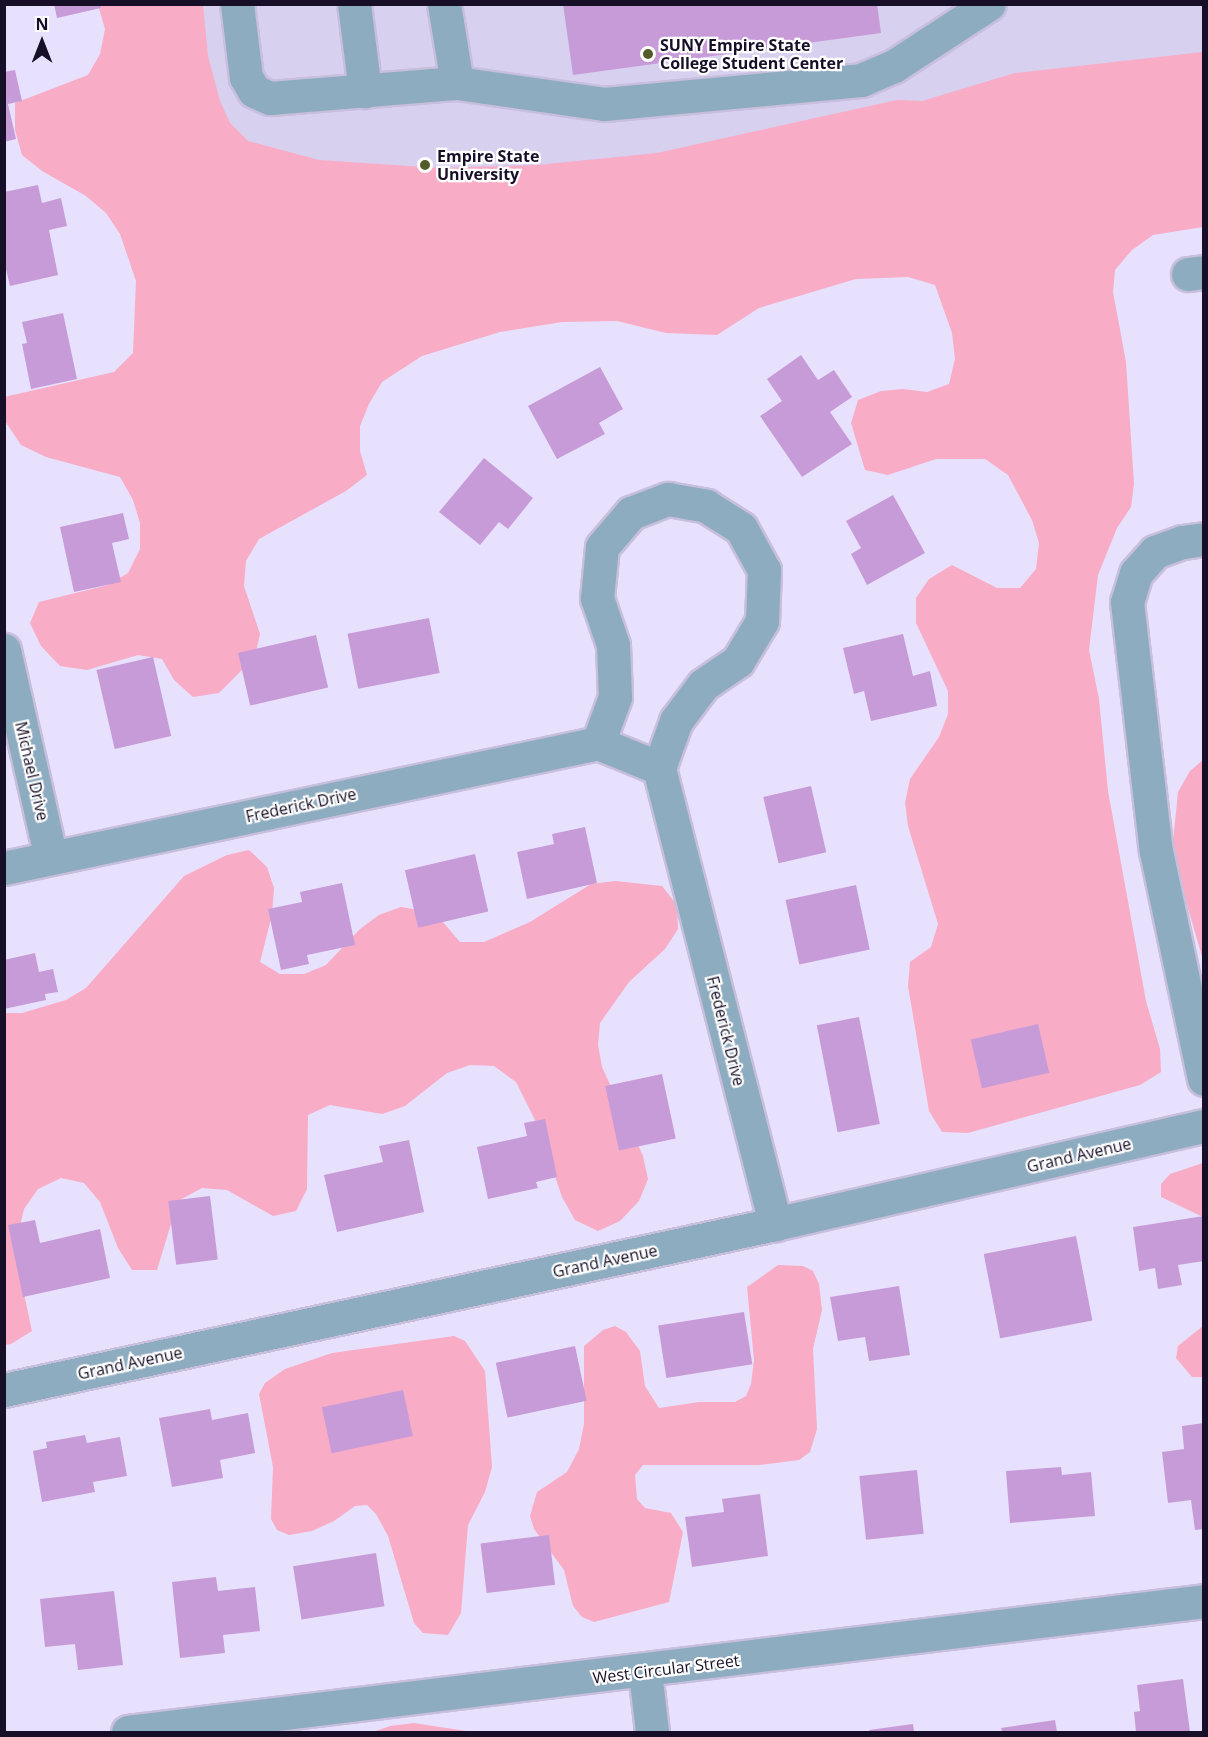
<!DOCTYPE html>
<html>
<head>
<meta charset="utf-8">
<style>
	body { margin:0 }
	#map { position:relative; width:1208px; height:1737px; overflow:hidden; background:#e8e1fe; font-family:"Open Sans",sans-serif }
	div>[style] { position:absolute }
	.built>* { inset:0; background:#d8d0ef }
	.green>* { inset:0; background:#f8acc6 }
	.building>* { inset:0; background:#c79bd7; transform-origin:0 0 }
	.roads { filter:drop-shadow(2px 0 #c7bfdc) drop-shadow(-2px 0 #c7bfdc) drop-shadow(0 2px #c7bfdc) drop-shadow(0 -2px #c7bfdc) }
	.minor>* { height:33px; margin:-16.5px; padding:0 16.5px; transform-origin:16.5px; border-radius:16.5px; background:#8eacc0 }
	.dots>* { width:16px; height:16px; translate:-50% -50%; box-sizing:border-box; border:3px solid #fff; border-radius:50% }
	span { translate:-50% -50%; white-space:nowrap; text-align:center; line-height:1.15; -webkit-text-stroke:4.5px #fff; paint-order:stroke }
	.poi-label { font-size:16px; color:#170f28; font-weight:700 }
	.left { translate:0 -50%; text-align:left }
	.street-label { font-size:16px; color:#170f28 }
	.frame { position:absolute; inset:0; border:6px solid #170f28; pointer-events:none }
	.north { position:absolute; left:12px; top:12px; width:60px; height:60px; -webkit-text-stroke:4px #fff; paint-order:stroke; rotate:0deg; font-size:16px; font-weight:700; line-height:24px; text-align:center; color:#170f28 }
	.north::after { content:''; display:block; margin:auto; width:21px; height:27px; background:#170f28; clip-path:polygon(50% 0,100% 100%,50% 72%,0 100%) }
</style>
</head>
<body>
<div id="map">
	<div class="built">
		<i style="clip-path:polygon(140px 5px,1203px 5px,1203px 98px,172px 233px)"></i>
	</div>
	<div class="green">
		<i style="clip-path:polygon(98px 5px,203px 5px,208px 56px,220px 101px,230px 123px,248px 141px,319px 160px,438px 168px,537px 165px,657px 153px,897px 100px,922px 101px,1015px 73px,1203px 52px,1203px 227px,1153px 235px,1132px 250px,1115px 270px,1113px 292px,1126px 362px,1134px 484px,1131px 507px,1117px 528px,1098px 575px,1089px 650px,1099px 699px,1108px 791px,1146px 1001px,1160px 1049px,1161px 1072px,1140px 1085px,968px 1133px,942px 1132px,929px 1111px,908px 986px,910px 962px,931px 947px,938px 924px,908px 826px,905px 803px,910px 779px,939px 737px,948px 714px,948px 691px,916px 623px,916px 598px,929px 579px,952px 565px,997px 588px,1020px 588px,1036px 569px,1039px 543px,1032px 520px,1008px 475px,985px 459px,936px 459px,888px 475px,865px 470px,851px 423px,858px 400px,881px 391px,903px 389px,927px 392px,949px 384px,955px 359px,952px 333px,935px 285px,908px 277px,856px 279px,759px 308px,717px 335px,666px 333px,617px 321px,562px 322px,500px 332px,422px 356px,382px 382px,369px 404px,360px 426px,360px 451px,367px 475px,346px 491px,259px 539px,246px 561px,244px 586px,260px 634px,255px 657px,219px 693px,193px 697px,174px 680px,162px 659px,138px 655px,87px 670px,60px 666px,41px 646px,30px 623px,39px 602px,108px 585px,128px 573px,140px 549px,140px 523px,133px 500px,120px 477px,46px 457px,21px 445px,5px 421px,4px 397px,114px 372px,133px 353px,136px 281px,120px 234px,106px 213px,86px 196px,42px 171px,22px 155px,15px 130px,15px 103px,88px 75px,100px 54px,105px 29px)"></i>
		<i style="clip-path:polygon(1203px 760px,1203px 960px,1176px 867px,1173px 841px,1178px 792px,1190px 771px)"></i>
		<i style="clip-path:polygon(249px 850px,267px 867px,274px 888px,272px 915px,260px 962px,280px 974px,304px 974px,326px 965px,360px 929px,379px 915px,401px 907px,424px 911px,443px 922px,460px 942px,484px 942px,530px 922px,591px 884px,615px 881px,662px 886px,677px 905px,678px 929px,665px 949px,629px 982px,600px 1023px,598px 1045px,602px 1067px,643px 1156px,648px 1179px,639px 1201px,620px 1221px,598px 1231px,575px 1220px,562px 1197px,538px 1126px,516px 1082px,494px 1066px,470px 1065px,447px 1073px,405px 1106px,382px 1114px,330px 1105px,308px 1115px,307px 1189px,296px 1211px,273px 1216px,227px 1190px,202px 1188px,178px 1201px,157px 1270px,132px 1270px,118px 1248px,100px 1202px,84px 1183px,61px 1178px,38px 1189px,24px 1209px,18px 1234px,17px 1261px,32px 1331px,11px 1344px,5px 1345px,4px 1013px,22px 1013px,66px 1000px,86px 988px,184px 876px,227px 855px)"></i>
		<i style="clip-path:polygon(1203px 1163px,1203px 1217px,1161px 1197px,1161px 1184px,1170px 1174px)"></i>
		<i style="clip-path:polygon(778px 1265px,803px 1266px,813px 1271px,819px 1284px,822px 1310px,813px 1349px,817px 1429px,810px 1452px,799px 1460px,759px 1465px,643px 1465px,635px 1475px,637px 1499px,645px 1508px,671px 1513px,683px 1532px,669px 1602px,594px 1622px,582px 1617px,573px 1606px,564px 1570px,534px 1529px,530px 1516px,537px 1492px,567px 1472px,579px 1449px,584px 1424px,584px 1346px,603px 1330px,615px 1326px,626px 1332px,640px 1351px,645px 1386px,659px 1408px,699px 1402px,735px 1402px,746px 1396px,751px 1384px,754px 1360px,747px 1287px)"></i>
		<i style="clip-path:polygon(1203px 1326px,1203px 1377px,1192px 1377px,1176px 1358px,1178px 1346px)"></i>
		<i style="clip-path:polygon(454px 1336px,465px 1341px,485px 1371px,492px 1467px,485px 1492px,468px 1525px,461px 1613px,448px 1635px,423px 1633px,414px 1623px,388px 1536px,376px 1514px,367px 1505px,355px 1506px,334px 1521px,312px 1531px,289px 1535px,277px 1530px,271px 1519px,273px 1467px,259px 1394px,265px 1383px,285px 1369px,332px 1353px)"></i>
		<i style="clip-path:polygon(414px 1723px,466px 1731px,470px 1732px,373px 1732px,390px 1726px)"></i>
	</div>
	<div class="building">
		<i style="clip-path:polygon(54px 4px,100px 4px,101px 8px,57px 18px)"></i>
		<i style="clip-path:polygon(563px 4px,877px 4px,881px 33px,573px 75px)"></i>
		<i style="clip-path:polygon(15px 70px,22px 101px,8px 104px,16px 139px,4px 142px,4px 72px)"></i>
		<i style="clip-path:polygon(38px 185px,42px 203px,61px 198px,67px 226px,49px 230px,58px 275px,10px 286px,4px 261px,4px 192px)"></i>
		<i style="clip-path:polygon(63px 313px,77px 379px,31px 389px,22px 344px,27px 343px,22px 322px)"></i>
		<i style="clip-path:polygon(801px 355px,818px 380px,834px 370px,852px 397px,830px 412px,852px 444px,802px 477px,760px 416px,782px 401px,767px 379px)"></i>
		<i style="clip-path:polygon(600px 367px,623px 409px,599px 423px,605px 434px,557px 459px,528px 406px)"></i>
		<i style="clip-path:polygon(484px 458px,533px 498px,508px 529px,499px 522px,480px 545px,439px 512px)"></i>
		<i style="clip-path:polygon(893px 495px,925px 553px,867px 585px,851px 554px,861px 548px,846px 521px)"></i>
		<i style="clip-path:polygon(123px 513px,129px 539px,112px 543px,121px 582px,74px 592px,60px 527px)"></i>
		<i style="left:429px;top:618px;width:56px;height:83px;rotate:79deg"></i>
		<i style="clip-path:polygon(903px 634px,913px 676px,930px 671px,937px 706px,871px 721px,864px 691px,854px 694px,843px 648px)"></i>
		<i style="left:316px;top:635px;width:54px;height:80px;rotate:77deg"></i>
		<i style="left:153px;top:657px;width:81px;height:58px;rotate:77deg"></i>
		<i style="left:811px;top:786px;width:68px;height:49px;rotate:77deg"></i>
		<i style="clip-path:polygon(585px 827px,597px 883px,527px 899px,517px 852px,554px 844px,552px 834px)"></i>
		<i style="left:475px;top:854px;width:59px;height:72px;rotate:77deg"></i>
		<i style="clip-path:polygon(342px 883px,355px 945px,307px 955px,309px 964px,281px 970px,268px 909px,302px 902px,300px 892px)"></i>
		<i style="left:856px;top:885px;width:66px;height:72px;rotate:78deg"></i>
		<i style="clip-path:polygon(35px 953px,39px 972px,53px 969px,58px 992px,45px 994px,46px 1000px,4px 1009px,4px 960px)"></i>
		<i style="left:859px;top:1017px;width:109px;height:43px;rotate:79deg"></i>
		<i style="left:1038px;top:1024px;width:50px;height:69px;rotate:77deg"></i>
		<i style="left:662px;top:1074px;width:66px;height:58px;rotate:78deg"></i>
		<i style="clip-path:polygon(545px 1119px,557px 1177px,536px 1182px,538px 1188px,488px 1199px,477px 1147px,527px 1136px,524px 1123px)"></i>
		<i style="clip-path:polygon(409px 1140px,424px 1212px,337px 1232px,324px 1175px,383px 1162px,379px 1146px)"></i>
		<i style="left:210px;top:1196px;width:64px;height:42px;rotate:83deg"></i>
		<i style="clip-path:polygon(1204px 1216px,1204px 1261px,1178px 1265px,1182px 1285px,1158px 1289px,1155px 1268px,1139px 1271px,1133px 1227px)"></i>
		<i style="clip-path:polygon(35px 1220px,40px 1243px,100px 1229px,110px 1278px,23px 1297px,8px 1225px)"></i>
		<i style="left:1076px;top:1236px;width:86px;height:94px;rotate:79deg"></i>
		<i style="clip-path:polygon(899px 1286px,910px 1355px,869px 1361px,865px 1337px,838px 1341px,830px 1297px)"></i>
		<i style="left:744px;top:1312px;width:53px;height:87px;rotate:81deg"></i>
		<i style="left:575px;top:1346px;width:56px;height:81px;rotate:78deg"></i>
		<i style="left:403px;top:1390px;width:47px;height:83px;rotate:78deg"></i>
		<i style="clip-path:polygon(210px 1409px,212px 1420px,248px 1413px,255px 1453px,220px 1460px,223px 1478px,172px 1487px,159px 1418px)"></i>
		<i style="clip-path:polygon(1204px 1423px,1204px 1529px,1195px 1530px,1191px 1500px,1168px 1503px,1162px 1452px,1184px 1449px,1182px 1426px)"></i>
		<i style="clip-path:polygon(85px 1435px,87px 1443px,120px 1437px,127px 1476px,93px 1482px,95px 1492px,42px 1502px,33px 1451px,47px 1448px,46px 1442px)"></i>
		<i style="clip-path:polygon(1061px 1467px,1062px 1475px,1091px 1472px,1095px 1516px,1010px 1523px,1006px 1471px)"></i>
		<i style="left:917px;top:1470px;width:64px;height:58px;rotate:84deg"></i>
		<i style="clip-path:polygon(760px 1494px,768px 1556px,692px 1567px,685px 1517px,724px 1512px,722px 1499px)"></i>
		<i style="left:549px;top:1535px;width:50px;height:69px;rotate:83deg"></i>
		<i style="left:376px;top:1553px;width:54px;height:84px;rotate:81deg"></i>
		<i style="clip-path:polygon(216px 1577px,218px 1591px,255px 1587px,260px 1631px,223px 1635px,225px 1653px,180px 1658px,172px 1582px)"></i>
		<i style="clip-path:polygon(114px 1591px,123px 1665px,78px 1670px,75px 1644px,45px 1647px,40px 1599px)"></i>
		<i style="clip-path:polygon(1183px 1679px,1190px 1732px,1136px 1732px,1134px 1712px,1140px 1711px,1137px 1685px)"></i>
		<i style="clip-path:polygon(1055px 1720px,1057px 1732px,1002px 1732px,1001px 1728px)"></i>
		<i style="clip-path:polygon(913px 1724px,914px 1732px,870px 1732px,869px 1730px)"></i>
	</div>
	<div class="roads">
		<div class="minor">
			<i style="left:237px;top:4px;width:74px;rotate:83deg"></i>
			<i style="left:246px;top:77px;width:16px;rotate:60deg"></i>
			<i style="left:254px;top:91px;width:17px;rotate:24deg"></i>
			<i style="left:270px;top:98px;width:188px;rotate:-4.6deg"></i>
			<i style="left:457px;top:83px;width:148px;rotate:8.1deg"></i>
			<i style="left:604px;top:104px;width:258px;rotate:-5.3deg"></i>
			<i style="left:861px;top:80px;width:36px;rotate:-23deg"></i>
			<i style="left:894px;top:66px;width:113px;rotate:-33.1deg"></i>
			<i style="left:354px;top:4px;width:88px;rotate:82.8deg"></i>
			<i style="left:444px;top:4px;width:80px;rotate:80.7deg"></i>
			<i style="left:1188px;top:274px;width:16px;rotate:-7deg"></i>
			<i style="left:1204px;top:539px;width:22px;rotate:172deg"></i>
			<i style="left:1182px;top:542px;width:29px;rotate:160deg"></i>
			<i style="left:1155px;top:552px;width:28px;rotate:132deg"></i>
			<i style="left:1136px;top:573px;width:30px;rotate:107deg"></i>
			<i style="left:1127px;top:602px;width:251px;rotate:83.4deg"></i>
			<i style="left:1156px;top:851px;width:233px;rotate:78.1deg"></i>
			<i style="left:4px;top:650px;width:213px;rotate:77.3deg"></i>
			<i style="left:598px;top:743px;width:49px;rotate:-69.7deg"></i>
			<i style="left:615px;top:697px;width:52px;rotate:-92.2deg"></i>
			<i style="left:613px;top:645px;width:50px;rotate:-108.8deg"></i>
			<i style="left:597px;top:598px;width:51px;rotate:-84.4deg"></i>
			<i style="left:602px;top:547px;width:45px;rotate:-49.5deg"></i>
			<i style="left:631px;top:513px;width:40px;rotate:-21deg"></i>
			<i style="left:668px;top:499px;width:39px;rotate:10deg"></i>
			<i style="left:706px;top:506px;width:41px;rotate:32.2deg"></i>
			<i style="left:741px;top:528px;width:48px;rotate:61.3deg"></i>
			<i style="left:764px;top:570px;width:51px;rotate:92.2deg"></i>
			<i style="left:762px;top:621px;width:47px;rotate:121deg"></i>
			<i style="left:738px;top:661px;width:42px;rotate:145.6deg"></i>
			<i style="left:703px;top:685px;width:45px;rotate:126.9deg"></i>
			<i style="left:676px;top:721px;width:50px;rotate:109.9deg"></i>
			<i style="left:4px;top:868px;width:607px;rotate:-11.88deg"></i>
			<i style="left:598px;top:743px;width:66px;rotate:22.3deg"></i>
			<i style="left:659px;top:768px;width:471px;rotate:75.7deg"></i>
			<i style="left:4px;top:1390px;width:789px;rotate:-12.15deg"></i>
			<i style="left:775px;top:1224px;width:440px;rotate:-12.9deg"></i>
			<i style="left:645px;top:1672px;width:60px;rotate:83.3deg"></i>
			<i style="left:128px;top:1732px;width:1084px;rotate:-6.94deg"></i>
		</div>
	</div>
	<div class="dots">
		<i style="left:648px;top:54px;background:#535b29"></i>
		<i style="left:425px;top:165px;background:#535b29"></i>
	</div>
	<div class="poi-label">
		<span class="left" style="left:660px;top:54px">SUNY Empire State<br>College Student Center</span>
		<span class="left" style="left:437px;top:165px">Empire State<br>University</span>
	</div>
	<div class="street-label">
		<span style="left:32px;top:771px;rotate:77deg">Michael Drive</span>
		<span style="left:301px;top:805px;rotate:-12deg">Frederick Drive</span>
		<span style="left:726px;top:1031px;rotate:76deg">Frederick Drive</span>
		<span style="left:1079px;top:1155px;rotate:-13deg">Grand Avenue</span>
		<span style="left:605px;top:1261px;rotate:-12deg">Grand Avenue</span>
		<span style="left:130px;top:1363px;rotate:-12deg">Grand Avenue</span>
		<span style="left:666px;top:1669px;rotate:-7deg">West Circular Street</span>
	</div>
	<div class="frame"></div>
	<div class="north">N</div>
</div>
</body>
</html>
